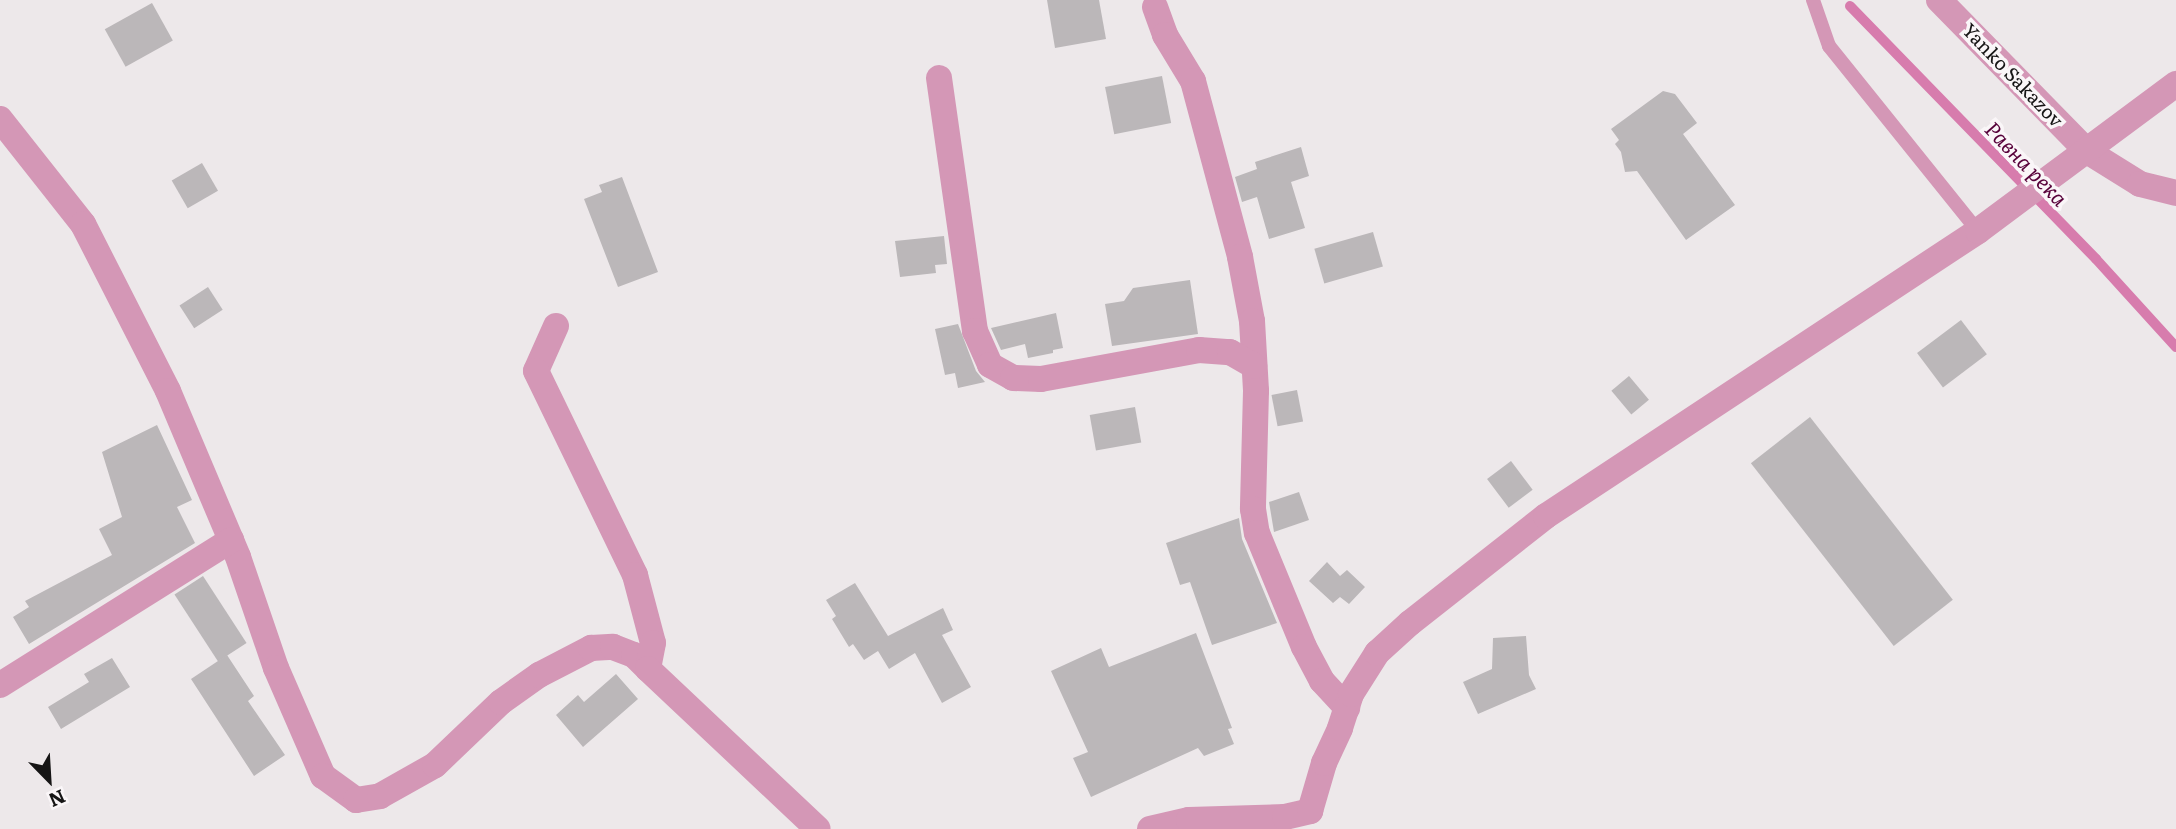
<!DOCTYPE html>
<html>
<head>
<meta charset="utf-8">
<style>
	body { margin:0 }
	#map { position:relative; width:2176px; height:829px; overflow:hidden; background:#ede8ea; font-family:Literata,serif }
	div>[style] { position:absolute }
	.stream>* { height:10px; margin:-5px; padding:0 5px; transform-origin:5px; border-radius:5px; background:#d77cad }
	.building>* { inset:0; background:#bbb7b9; transform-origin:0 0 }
	.lane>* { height:14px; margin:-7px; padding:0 7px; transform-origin:7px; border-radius:7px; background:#d497b6 }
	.street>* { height:26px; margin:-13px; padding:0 13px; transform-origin:13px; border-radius:13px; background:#d497b6 }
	span { translate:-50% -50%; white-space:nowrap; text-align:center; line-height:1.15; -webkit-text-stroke:7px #faf6f8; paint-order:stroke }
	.street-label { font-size:19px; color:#161515 }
	.water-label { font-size:21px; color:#57023a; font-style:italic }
	.north { position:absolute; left:14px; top:745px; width:70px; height:70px; -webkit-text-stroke:5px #faf6f8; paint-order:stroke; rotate:156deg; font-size:19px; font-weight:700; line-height:28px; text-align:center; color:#161515 }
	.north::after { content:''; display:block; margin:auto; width:24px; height:32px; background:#161515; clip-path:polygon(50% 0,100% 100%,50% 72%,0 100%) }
</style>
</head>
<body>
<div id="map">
	<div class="stream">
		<i style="left:1850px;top:6px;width:353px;rotate:45.8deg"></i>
		<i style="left:2096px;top:259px;width:119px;rotate:47.7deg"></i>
	</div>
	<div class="building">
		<i style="clip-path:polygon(1047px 0,1099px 0,1106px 39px,1055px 48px)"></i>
		<i style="left:152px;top:3px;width:43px;height:54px;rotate:61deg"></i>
		<i style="left:1162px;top:76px;width:48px;height:58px;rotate:79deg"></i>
		<i style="clip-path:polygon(1663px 91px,1675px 94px,1697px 123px,1683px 134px,1735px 205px,1686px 240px,1637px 171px,1625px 172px,1621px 152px,1615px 144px,1619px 140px,1611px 129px)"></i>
		<i style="clip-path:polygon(1301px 147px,1309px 176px,1291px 182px,1305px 228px,1269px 239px,1257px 197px,1242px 202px,1235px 177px,1257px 169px,1255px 162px)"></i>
		<i style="left:202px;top:163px;width:32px;height:35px;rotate:60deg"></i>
		<i style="clip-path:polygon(622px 177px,658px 272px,618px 287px,584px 199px,602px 192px,599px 185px)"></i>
		<i style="left:1373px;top:232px;width:36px;height:61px;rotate:74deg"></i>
		<i style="clip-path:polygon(944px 236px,947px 264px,935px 265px,936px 273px,900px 277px,895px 241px)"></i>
		<i style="clip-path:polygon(1190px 280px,1198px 334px,1112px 346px,1105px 304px,1124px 301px,1133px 288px)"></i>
		<i style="left:208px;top:287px;width:27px;height:34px;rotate:57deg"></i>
		<i style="clip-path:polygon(1056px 313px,1063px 348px,1053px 350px,1053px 353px,1028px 358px,1025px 344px,1001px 350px,991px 328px)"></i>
		<i style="left:1961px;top:320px;width:43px;height:55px;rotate:53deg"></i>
		<i style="clip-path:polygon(958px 324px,976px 371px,985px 382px,958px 388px,955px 373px,945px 375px,935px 329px)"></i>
		<i style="left:1629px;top:376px;width:31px;height:23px;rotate:50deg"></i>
		<i style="left:1297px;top:390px;width:32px;height:26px;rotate:79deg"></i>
		<i style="left:1135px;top:407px;width:36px;height:46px;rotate:80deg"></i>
		<i style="left:1810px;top:417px;width:232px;height:75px;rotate:52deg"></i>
		<i style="clip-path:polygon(157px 425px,192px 500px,177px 507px,195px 543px,29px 644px,13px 617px,29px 607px,25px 601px,112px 555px,99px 529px,122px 517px,102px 452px)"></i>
		<i style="left:1511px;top:461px;width:36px;height:30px;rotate:53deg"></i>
		<i style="clip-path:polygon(1299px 492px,1309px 520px,1274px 532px,1269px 502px)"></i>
		<i style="clip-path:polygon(1239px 518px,1242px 539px,1277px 623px,1212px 645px,1190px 582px,1180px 585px,1166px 543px)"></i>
		<i style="clip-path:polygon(1327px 562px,1340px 576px,1347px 570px,1365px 587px,1349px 604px,1340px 597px,1333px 603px,1309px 581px)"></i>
		<i style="left:203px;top:576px;width:80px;height:34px;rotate:57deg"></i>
		<i style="clip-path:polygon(855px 583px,888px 636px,943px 608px,953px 630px,942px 635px,971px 687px,942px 703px,915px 653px,889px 669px,878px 651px,864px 660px,853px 644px,849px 647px,832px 619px,836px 616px,826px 600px)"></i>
		<i style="clip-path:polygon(1196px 633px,1232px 728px,1228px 729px,1234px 744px,1204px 756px,1198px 748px,1091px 797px,1073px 758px,1088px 752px,1051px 671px,1101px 648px,1109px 667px)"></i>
		<i style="clip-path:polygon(1526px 636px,1529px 675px,1536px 689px,1478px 714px,1463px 682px,1492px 669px,1493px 638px)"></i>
		<i style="clip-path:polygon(227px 655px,254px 696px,248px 701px,285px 755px,254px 776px,191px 679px)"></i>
		<i style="clip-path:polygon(112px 658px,130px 687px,61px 729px,48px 707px,89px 682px,84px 674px)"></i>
		<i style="clip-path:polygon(616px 674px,638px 699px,583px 747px,556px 715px,578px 695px,584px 702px)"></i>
	</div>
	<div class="lane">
		<i style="left:1813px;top:0;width:49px;rotate:70.8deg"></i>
		<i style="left:1829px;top:46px;width:238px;rotate:51.2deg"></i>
	</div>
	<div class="street">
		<i style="left:1939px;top:0;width:211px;rotate:45.6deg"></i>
		<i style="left:2087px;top:151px;width:62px;rotate:31.9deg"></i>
		<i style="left:2140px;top:184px;width:37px;rotate:14deg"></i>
		<i style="left:1155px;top:7px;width:30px;rotate:70deg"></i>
		<i style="left:1165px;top:35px;width:54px;rotate:58.7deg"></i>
		<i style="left:1193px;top:81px;width:182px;rotate:75deg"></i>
		<i style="left:1240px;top:257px;width:65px;rotate:79.4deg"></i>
		<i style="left:1252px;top:321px;width:70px;rotate:86.7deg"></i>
		<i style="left:1256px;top:391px;width:118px;rotate:91.5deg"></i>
		<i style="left:1253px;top:509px;width:24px;rotate:81deg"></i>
		<i style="left:1257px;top:533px;width:123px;rotate:67.6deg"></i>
		<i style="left:1304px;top:647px;width:38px;rotate:62deg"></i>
		<i style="left:1322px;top:681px;width:37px;rotate:47deg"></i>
		<i style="left:939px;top:78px;width:256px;rotate:81.9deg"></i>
		<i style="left:975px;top:331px;width:37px;rotate:66deg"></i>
		<i style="left:990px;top:365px;width:26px;rotate:29deg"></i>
		<i style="left:1013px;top:378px;width:28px;rotate:2deg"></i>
		<i style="left:1041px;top:379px;width:161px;rotate:-10.4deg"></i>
		<i style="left:1199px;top:350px;width:31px;rotate:4deg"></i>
		<i style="left:1230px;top:352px;width:28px;rotate:30deg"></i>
		<i style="left:0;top:119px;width:134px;rotate:51.7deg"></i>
		<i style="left:83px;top:224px;width:187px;rotate:63deg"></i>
		<i style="left:168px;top:391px;width:180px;rotate:67.1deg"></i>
		<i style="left:238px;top:557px;width:117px;rotate:71.1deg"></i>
		<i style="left:276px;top:668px;width:118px;rotate:66.5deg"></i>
		<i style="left:323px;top:776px;width:41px;rotate:36deg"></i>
		<i style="left:356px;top:800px;width:24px;rotate:-9deg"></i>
		<i style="left:380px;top:796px;width:63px;rotate:-29.4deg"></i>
		<i style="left:435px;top:765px;width:91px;rotate:-43.7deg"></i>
		<i style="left:501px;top:702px;width:47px;rotate:-35.4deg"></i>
		<i style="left:539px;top:675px;width:59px;rotate:-27.4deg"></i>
		<i style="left:591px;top:648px;width:22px;rotate:-3deg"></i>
		<i style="left:613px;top:647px;width:22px;rotate:21deg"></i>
		<i style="left:634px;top:655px;width:20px;rotate:45deg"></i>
		<i style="left:556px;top:326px;width:49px;rotate:114deg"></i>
		<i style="left:536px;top:371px;width:227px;rotate:64.1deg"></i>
		<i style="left:635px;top:575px;width:70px;rotate:75.2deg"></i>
		<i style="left:653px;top:643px;width:26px;rotate:101deg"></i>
		<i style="left:648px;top:669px;width:233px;rotate:43.3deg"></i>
		<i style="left:0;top:685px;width:273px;rotate:-32.1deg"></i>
		<i style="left:1150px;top:829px;width:40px;rotate:-13deg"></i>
		<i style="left:1189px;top:820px;width:96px;rotate:-1.8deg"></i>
		<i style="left:1285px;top:817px;width:26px;rotate:-13deg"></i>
		<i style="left:1310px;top:811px;width:50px;rotate:-73.7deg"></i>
		<i style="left:1324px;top:763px;width:38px;rotate:-65deg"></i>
		<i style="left:1340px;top:728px;width:36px;rotate:-72deg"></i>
		<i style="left:1351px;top:694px;width:49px;rotate:-57.6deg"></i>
		<i style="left:1377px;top:653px;width:45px;rotate:-42.3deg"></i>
		<i style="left:1410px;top:623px;width:173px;rotate:-38.2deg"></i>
		<i style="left:1546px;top:516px;width:518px;rotate:-33.41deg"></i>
		<i style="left:1978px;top:231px;width:247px;rotate:-36.6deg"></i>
	</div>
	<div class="street-label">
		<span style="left:2013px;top:75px;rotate:46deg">Yanko Sakazov</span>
	</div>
	<div class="water-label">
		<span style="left:2027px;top:163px;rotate:46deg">Равна река</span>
	</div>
	<div class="north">N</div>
</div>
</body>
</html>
